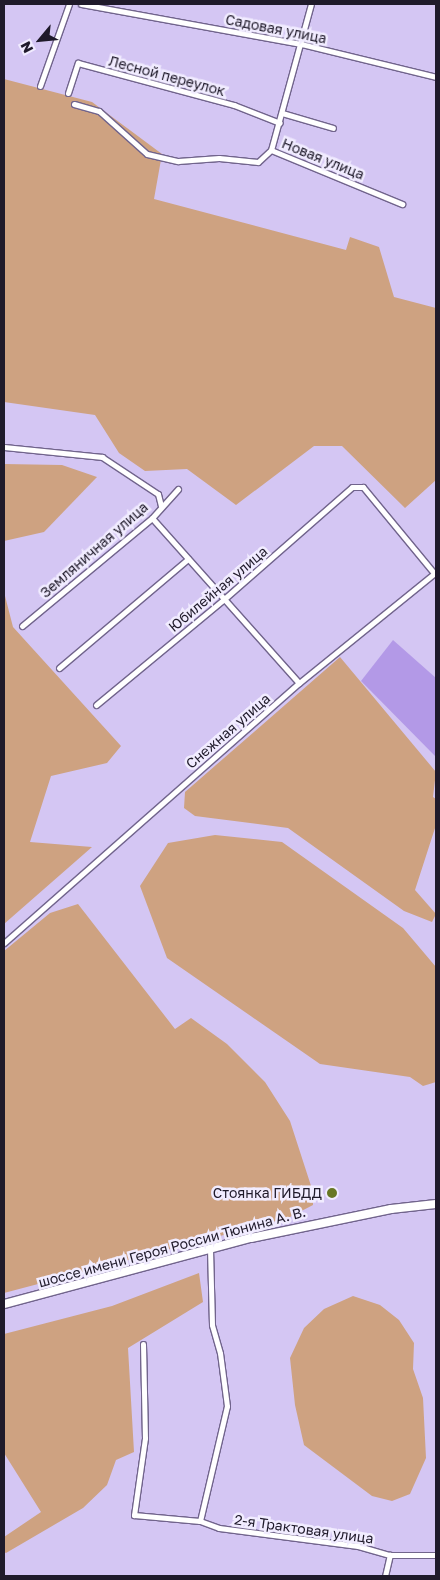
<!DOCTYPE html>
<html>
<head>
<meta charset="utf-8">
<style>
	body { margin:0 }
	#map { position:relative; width:440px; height:1580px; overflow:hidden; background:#d4c6f3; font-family:"Golos Text",sans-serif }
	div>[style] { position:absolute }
	.green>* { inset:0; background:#cea281 }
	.water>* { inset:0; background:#b399e7 }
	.roads { filter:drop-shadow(1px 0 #71648c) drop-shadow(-1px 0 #71648c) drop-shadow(0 1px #71648c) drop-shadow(0 -1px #71648c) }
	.street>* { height:5px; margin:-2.5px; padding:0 2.5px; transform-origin:2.5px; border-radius:2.5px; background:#fff }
	.primary>* { height:8px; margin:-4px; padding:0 4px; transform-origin:4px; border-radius:4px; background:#fff }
	.dots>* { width:14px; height:14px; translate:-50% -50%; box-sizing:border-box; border:2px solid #f1ecff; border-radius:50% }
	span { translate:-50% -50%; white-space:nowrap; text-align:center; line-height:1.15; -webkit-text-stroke:5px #f1ecff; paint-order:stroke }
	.street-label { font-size:14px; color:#1f1a2a }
	.poi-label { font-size:14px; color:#1f1a2a }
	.right { translate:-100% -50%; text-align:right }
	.frame { position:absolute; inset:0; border:5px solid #1f1a2a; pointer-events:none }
	.north { position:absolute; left:15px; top:15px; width:50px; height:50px; -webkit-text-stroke:4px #f1ecff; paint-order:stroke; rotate:242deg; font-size:14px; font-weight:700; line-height:20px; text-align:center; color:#1f1a2a }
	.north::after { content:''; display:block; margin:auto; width:18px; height:22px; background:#1f1a2a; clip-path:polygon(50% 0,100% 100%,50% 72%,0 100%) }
</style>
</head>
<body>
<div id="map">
	<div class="green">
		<i style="clip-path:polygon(4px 79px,92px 102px,162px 154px,154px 199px,346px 250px,350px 237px,379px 247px,394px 297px,436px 308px,436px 480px,405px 508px,342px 446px,314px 446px,236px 505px,187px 469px,145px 471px,119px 453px,95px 415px,4px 402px)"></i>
		<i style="clip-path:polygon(4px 464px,62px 465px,97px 477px,44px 532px,4px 541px)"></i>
		<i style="clip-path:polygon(4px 592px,13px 627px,121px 746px,107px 763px,51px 776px,30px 842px,92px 847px,4px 924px)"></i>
		<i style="clip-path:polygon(340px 657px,436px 772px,433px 797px,436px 799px,436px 825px,415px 890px,436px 914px,432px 922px,404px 911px,288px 828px,195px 816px,184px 808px,185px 792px)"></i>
		<i style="clip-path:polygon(215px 835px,282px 842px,403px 928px,436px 967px,436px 1082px,423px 1086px,410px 1077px,320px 1064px,167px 958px,140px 886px,168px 843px)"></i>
		<i style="clip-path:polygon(78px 904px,175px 1029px,191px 1018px,227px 1044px,265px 1082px,290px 1121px,313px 1192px,313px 1205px,288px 1218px,4px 1293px,4px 951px,50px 913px)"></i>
		<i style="clip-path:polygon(199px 1273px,203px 1302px,128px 1348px,134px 1452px,116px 1460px,107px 1485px,83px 1508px,6px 1553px,4px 1552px,4px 1537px,41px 1512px,4px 1453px,4px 1334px,112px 1306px)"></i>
		<i style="clip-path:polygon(353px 1296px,380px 1305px,399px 1320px,414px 1343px,413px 1369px,423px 1398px,426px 1458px,410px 1494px,392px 1501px,372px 1496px,304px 1445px,295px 1405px,290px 1358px,304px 1328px,324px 1309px)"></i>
	</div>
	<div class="water">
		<i style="clip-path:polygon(393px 640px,436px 678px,436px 757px,361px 681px)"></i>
	</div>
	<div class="roads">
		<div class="street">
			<i style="left:81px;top:4px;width:224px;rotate:10.3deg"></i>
			<i style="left:301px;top:44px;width:139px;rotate:13.7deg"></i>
			<i style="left:40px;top:86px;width:87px;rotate:-70.5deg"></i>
			<i style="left:68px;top:93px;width:32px;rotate:-72deg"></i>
			<i style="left:78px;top:63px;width:162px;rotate:15.1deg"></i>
			<i style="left:234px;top:105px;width:49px;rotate:21.4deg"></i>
			<i style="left:74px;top:104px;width:26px;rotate:16deg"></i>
			<i style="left:99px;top:111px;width:64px;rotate:41.9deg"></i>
			<i style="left:147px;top:154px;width:32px;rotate:13deg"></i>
			<i style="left:178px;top:161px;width:41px;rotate:-4.2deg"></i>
			<i style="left:219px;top:158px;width:39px;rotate:6deg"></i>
			<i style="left:258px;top:162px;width:18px;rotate:-43deg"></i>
			<i style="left:271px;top:150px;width:142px;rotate:22.4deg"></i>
			<i style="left:282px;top:113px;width:53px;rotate:16.4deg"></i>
			<i style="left:271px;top:150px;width:151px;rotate:-74.7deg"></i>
			<i style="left:4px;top:447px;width:99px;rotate:5.8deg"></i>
			<i style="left:102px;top:457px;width:67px;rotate:33.5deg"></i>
			<i style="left:158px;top:494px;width:12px;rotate:76deg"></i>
			<i style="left:152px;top:518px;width:221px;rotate:48.3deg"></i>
			<i style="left:22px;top:626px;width:169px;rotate:-39.7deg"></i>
			<i style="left:152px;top:518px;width:39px;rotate:-48deg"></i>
			<i style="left:59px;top:668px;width:169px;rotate:-40.2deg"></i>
			<i style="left:96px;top:705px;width:165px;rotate:-39.6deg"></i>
			<i style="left:223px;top:600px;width:171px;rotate:-41.2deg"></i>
			<i style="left:352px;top:487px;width:11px"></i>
			<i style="left:363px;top:487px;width:112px;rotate:50.5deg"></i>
			<i style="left:4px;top:943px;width:393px;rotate:-41.4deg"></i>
			<i style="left:299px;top:683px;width:176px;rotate:-39deg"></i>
			<i style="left:143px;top:1344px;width:94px;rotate:88.8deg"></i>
			<i style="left:145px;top:1438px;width:78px;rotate:98.1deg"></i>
			<i style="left:134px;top:1515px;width:66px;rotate:5.2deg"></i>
			<i style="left:200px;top:1521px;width:20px;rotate:20deg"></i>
			<i style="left:219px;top:1528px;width:140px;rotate:7.4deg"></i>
			<i style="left:358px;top:1546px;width:33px;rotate:16deg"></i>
			<i style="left:390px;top:1555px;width:46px"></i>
			<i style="left:200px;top:1521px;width:118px;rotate:-76.8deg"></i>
			<i style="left:227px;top:1406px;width:53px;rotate:-97.5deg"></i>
			<i style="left:220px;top:1353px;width:29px;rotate:-106deg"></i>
			<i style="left:212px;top:1325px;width:77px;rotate:-91.5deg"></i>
			<i style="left:385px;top:1576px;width:22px;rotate:-77deg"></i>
		</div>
		<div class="primary">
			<i style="left:4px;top:1304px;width:256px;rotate:-15deg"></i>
			<i style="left:251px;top:1238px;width:143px;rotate:-11.7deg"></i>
			<i style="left:391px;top:1209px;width:45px;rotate:-6.3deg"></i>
		</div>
	</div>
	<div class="dots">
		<i style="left:332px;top:1193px;background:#687724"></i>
	</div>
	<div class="street-label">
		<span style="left:276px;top:29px;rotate:11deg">Садовая улица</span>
		<span style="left:167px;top:76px;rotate:15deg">Лесной переулок</span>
		<span style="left:323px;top:159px;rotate:22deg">Новая улица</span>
		<span style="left:94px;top:550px;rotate:-41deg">Земляничная улица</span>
		<span style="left:218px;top:589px;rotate:-40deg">Юбилейная улица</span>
		<span style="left:228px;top:731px;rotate:-41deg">Снежная улица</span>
		<span style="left:172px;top:1247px;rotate:-15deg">шоссе имени Героя России Тюнина А. В.</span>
		<span style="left:304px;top:1529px;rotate:8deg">2-я Трактовая улица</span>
	</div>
	<div class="poi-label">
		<span class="right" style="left:322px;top:1193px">Стоянка ГИБДД</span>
	</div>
	<div class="frame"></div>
	<div class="north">N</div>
</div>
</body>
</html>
